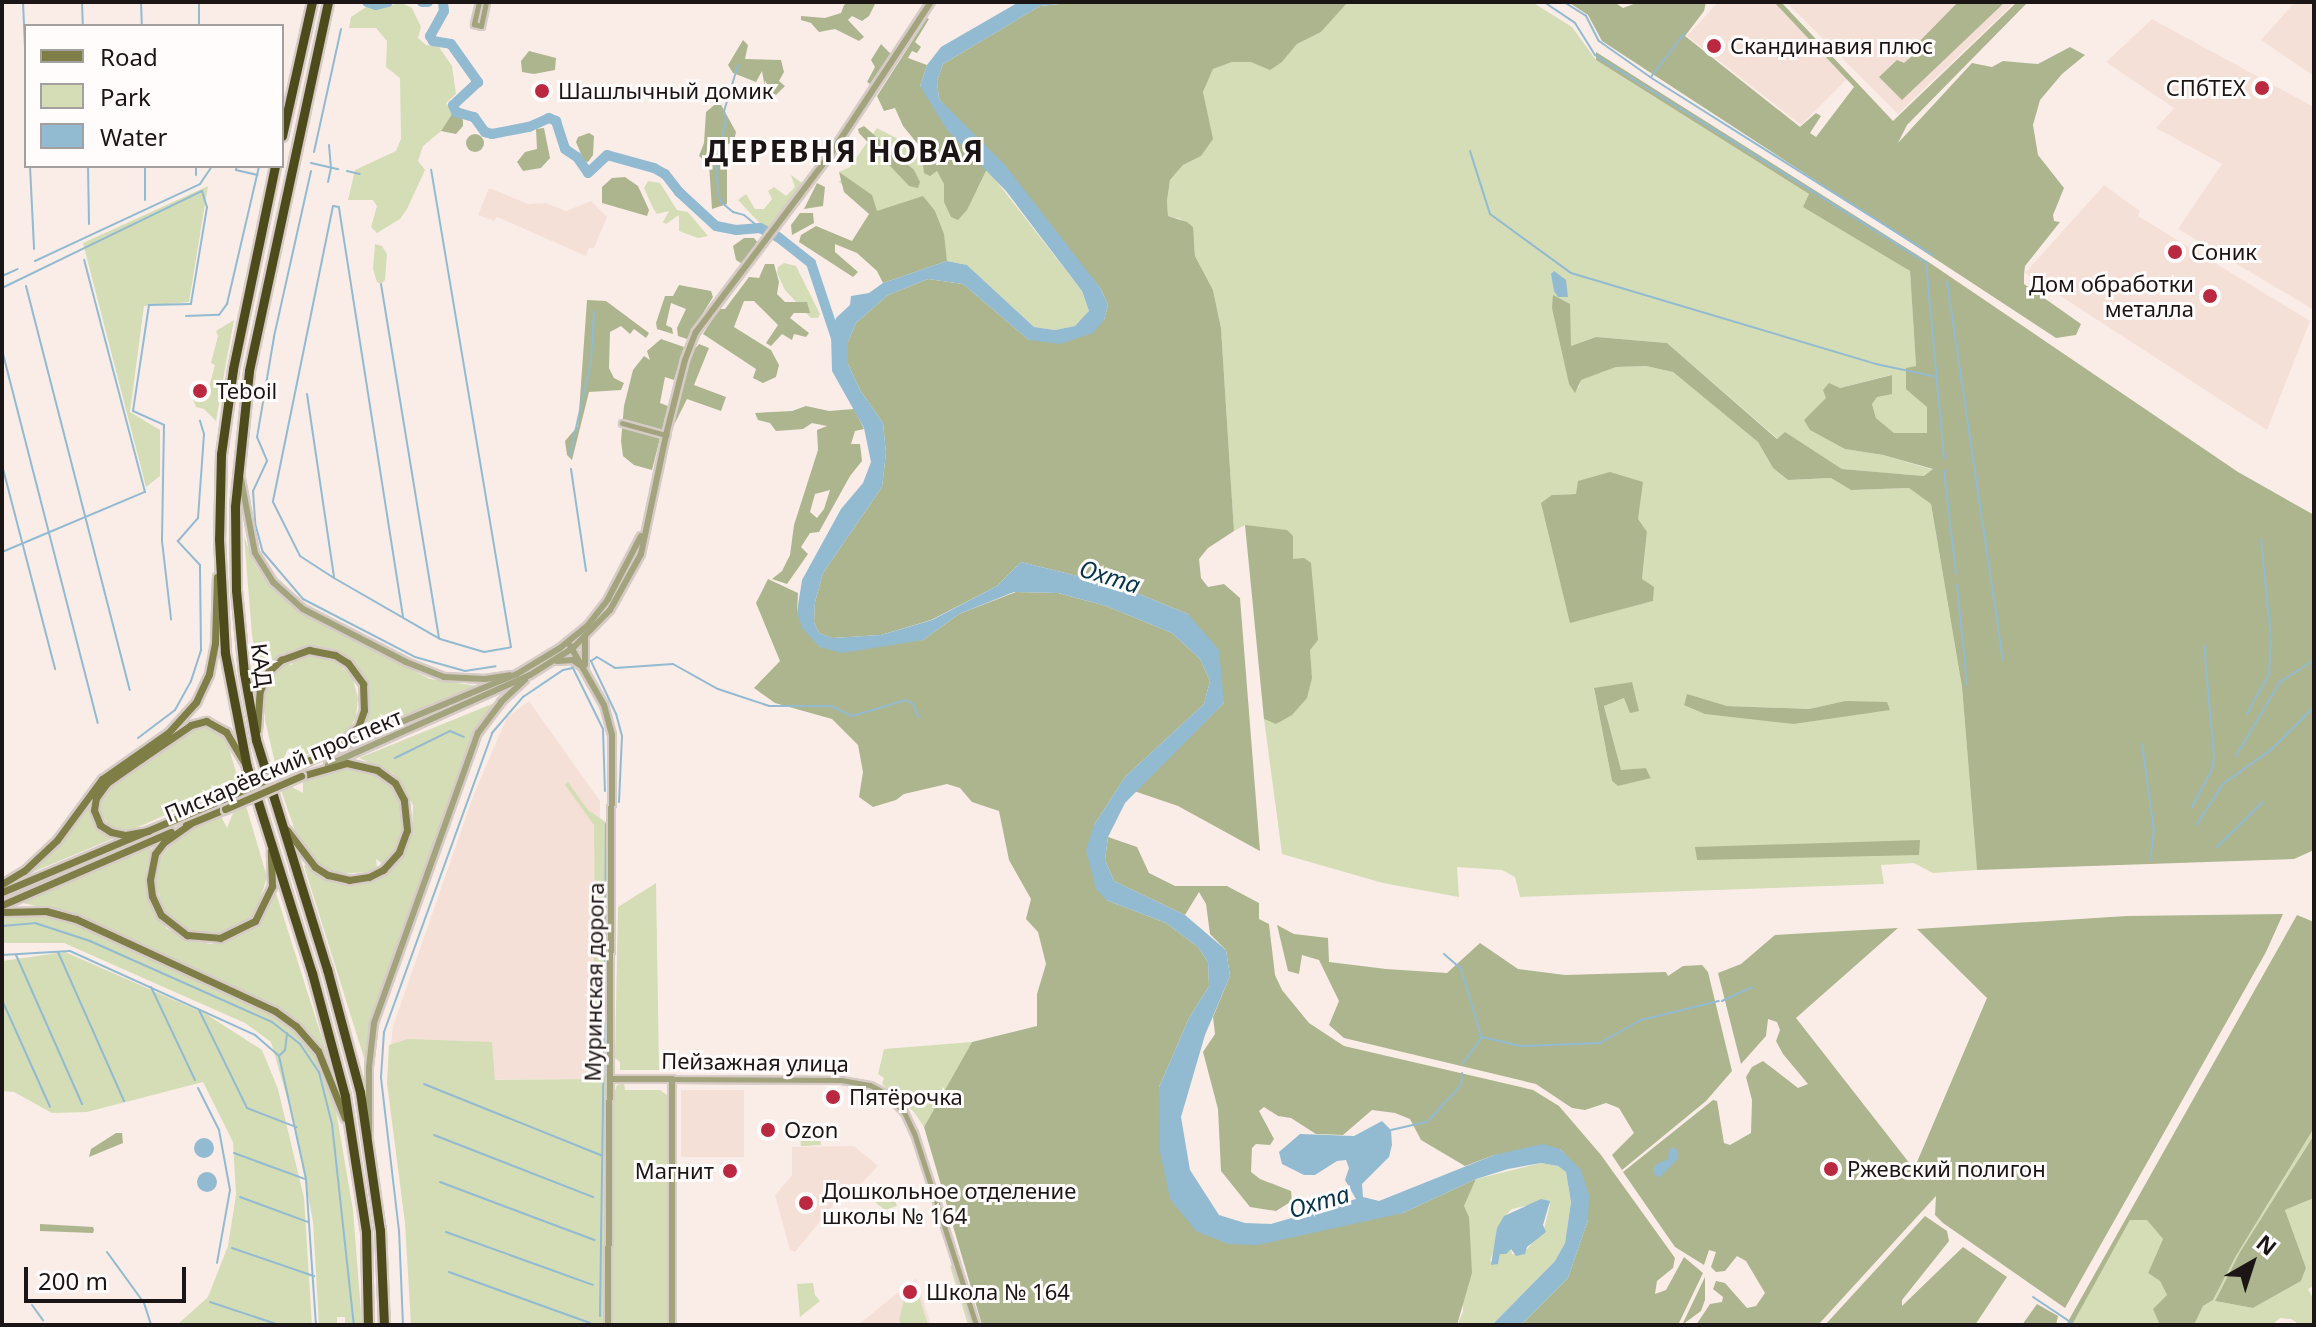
<!DOCTYPE html>
<html>
<head>
<meta charset="utf-8">
<style>
	body { margin:0 }
	#map { position:relative; width:2316px; height:1327px; overflow:hidden; background:#faede8; font-family:"Noto Sans",sans-serif }
	div>[style] { position:absolute }
	.built>* { inset:0; background:#f5e0d8; transform-origin:0 0 }
	.green>* { inset:0; background:#d4ddb6; transform-origin:0 0 }
	.forest>* { inset:0; background:#acb58e }
	.round { border-radius:50% }
	.water>* { inset:0; background:#92bad1 }
	.stream>* { height:2px; margin:-1px; padding:0 1px; transform-origin:1px; border-radius:1px; background:#92bad1 }
	.river>* { height:10px; margin:-5px; padding:0 5px; transform-origin:5px; border-radius:5px; background:#92bad1 }
	.roads { filter:drop-shadow(2px 0 #d6cbc6) drop-shadow(-2px 0 #d6cbc6) drop-shadow(0 2px #d6cbc6) drop-shadow(0 -2px #d6cbc6) }
	.minor>* { height:5px; margin:-2.5px; padding:0 2.5px; transform-origin:2.5px; border-radius:2.5px; background:#a3a37e }
	.tertiary>* { height:6px; margin:-3px; padding:0 3px; transform-origin:3px; border-radius:3px; background:#a3a37e }
	.secondary>* { height:7px; margin:-3.5px; padding:0 3.5px; transform-origin:3.5px; border-radius:3.5px; background:#7f7e46 }
	.motorway>* { height:9px; margin:-4.5px; padding:0 4.5px; transform-origin:4.5px; border-radius:4.5px; background:#4d4b1b }
	.bridges { filter:drop-shadow(2px 0 #d6cbc6) drop-shadow(-2px 0 #d6cbc6) drop-shadow(0 2px #d6cbc6) drop-shadow(0 -2px #d6cbc6) }
	.secondary-bridge>* { height:7px; margin:-3.5px; padding:0 3.5px; transform-origin:3.5px; border-radius:3.5px; background:#7f7e46 }
	.dots>* { width:22px; height:22px; translate:-50% -50%; box-sizing:border-box; border:4px solid #fffcfb; border-radius:50% }
	span { translate:-50% -50%; white-space:nowrap; text-align:center; line-height:1.15; -webkit-text-stroke:6px #fffcfb; paint-order:stroke }
	.poi-label { font-size:22px; color:#1b1615 }
	.left { translate:0 -50%; text-align:left }
	.right { translate:-100% -50%; text-align:right }
	.street-label { font-size:22px; color:#1b1615 }
	.water-label { font-size:24px; color:#00354c; font-style:italic }
	.district-label { font-size:30px; color:#1b1615; font-weight:700; letter-spacing:2px }
	.frame { position:absolute; inset:0; border:4px solid #1b1615; pointer-events:none }
	.legend { position:absolute; left:24px; top:24px; width:260px; height:144px; box-sizing:border-box; background:#fffcfb; border:2px solid #a4a09f; margin:0; padding:10px 14px; list-style:none; font-size:24px; color:#1b1615 }
	.legend li { display:flex; align-items:center; gap:16px; height:40px }
	.legend b { width:40px; border:2px solid #a4a09f }
	.north { position:absolute; left:2212px; top:1223px; width:80px; height:80px; -webkit-text-stroke:6px #fffcfb; paint-order:stroke; rotate:39deg; font-size:22px; font-weight:700; line-height:32px; text-align:center; color:#1b1615 }
	.north::after { content:''; display:block; margin:auto; width:28px; height:36px; background:#1b1615; clip-path:polygon(50% 0,100% 100%,50% 72%,0 100%) }
	.scale { position:absolute; left:24px; top:1267px; width:162px; height:36px; box-sizing:border-box; border:4px solid #1b1615; border-top:0; padding-left:10px; font-size:24px; line-height:28px; white-space:nowrap; color:#1b1615; -webkit-text-stroke:6px #fffcfb; paint-order:stroke }
</style>
</head>
<body>
<div id="map">
	<div class="built">
		<i style="clip-path:polygon(1718px 2px,1774px 2px,1847px 79px,1801px 125px,1687px 36px)"></i>
		<i style="clip-path:polygon(1786px 2px,2015px 2px,1898px 114px)"></i>
		<i style="clip-path:polygon(2295px 2px,2314px 2px,2314px 76px,2261px 40px)"></i>
		<i style="clip-path:polygon(2152px 19px,2314px 107px,2314px 310px,2178px 229px,2222px 164px,2156px 128px,2174px 108px,2106px 62px)"></i>
		<i style="clip-path:polygon(2104px 185px,2140px 211px,2138px 216px,2310px 321px,2267px 430px,2025px 273px)"></i>
		<i style="clip-path:polygon(489px 188px,528px 204px,546px 203px,566px 211px,591px 201px,607px 217px,594px 248px,589px 248px,586px 256px,497px 217px,494px 221px,478px 215px)"></i>
		<i style="clip-path:polygon(529px 701px,600px 801px,599px 938px,593px 1000px,595px 1079px,387px 1080px,393px 1026px,474px 794px,507px 717px)"></i>
		<i style="left:681px;top:1090px;width:63px;height:67px"></i>
		<i style="clip-path:polygon(854px 1146px,878px 1166px,855px 1190px,844px 1192px,795px 1252px,790px 1250px,775px 1195px,792px 1175px,792px 1147px)"></i>
		<i style="clip-path:polygon(916px 1278px,931px 1325px,858px 1325px,886px 1302px)"></i>
	</div>
	<div class="green">
		<i style="clip-path:polygon(400px 2px,412px 8px,421px 27px,418px 38px,426px 45px,439px 47px,452px 66px,456px 94px,446px 103px,454px 111px,441px 131px,423px 146px,418px 161px,425px 170px,407px 209px,400px 219px,377px 233px,371px 227px,377px 206px,373px 200px,348px 200px,355px 170px,396px 151px,401px 139px,400px 78px,386px 67px,387px 41px,376px 28px,349px 28px,351px 17px,366px 7px,384px 8px)"></i>
		<i style="clip-path:polygon(evenodd,1348px 2px,1532px 2px,1572px 27px,1596px 60px,1809px 194px,1804px 207px,1910px 271px,1916px 366px,1927px 407px,1927px 433px,1894px 433px,1876px 418px,1872px 404px,1891px 375px,1840px 388px,1804px 420px,1845px 449px,1883px 455px,1934px 470px,1924px 476px,1842px 469px,1786px 433px,1778px 439px,1667px 343px,1596px 337px,1571px 346px,1566px 360px,1569px 384px,1579px 388px,1580px 380px,1616px 367px,1646px 366px,1673px 372px,1758px 442px,1773px 468px,1788px 480px,1831px 478px,1851px 490px,1910px 488px,1931px 504px,1962px 687px,1977px 870px,1933px 873px,1914px 863px,1881px 865px,1884px 884px,1520px 897px,1515px 877px,1502px 870px,1457px 867px,1459px 897px,1383px 883px,1282px 854px,1264px 719px,1277px 724px,1312px 678px,1293px 559px,1293px 536px,1245px 525px,1234px 531px,1221px 328px,1213px 290px,1195px 256px,1194px 239px,1181px 219px,1168px 216px,1167px 201px,1170px 180px,1183px 165px,1201px 156px,1209px 125px,1203px 92px,1213px 69px,1232px 62px,1282px 62px,1297px 44px,1321px 32px,1348px 2px,1577px 494px,1647px 533px,1642px 579px,1653px 601px,1570px 622px,1552px 495px,1577px 494px,1348px 2px,1632px 682px,1624px 698px,1604px 705px,1621px 771px,1646px 768px,1651px 777px,1618px 786px,1612px 781px,1594px 689px,1632px 682px,1348px 2px,1687px 695px,1727px 706px,1809px 709px,1845px 701px,1890px 709px,1794px 724px,1684px 704px,1687px 695px)"></i>
		<i style="clip-path:polygon(877px 128px,949px 166px,977px 190px,987px 169px,1082px 291px,1089px 311px,1084px 318px,1075px 326px,1055px 330px,1034px 327px,967px 265px,947px 261px,946px 256px,932px 255px,839px 182px,844px 176px,839px 172px,850px 167px)"></i>
		<i style="clip-path:polygon(791px 175px,802px 183px,799px 191px,767px 231px,738px 200px,746px 194px,755px 209px,764px 209px,772px 199px,768px 191px,774px 187px,786px 196px,795px 187px)"></i>
		<i style="clip-path:polygon(648px 181px,660px 183px,677px 210px,688px 212px,708px 236px,698px 238px,679px 231px,679px 215px,666px 224px,663px 222px,669px 211px,657px 214px,653px 208px,644px 188px)"></i>
		<i style="clip-path:polygon(208px 186px,189px 302px,144px 306px,130px 412px,160px 430px,160px 476px,146px 487px,83px 243px)"></i>
		<i style="clip-path:polygon(375px 244px,382px 246px,387px 254px,385px 280px,381px 284px,377px 282px,373px 269px)"></i>
		<i style="clip-path:polygon(784px 263px,796px 266px,820px 314px,818px 318px,811px 318px,785px 290px,777px 273px,778px 267px)"></i>
		<i style="clip-path:polygon(234px 320px,226px 363px,216px 421px,204px 409px,196px 407px,192px 397px,206px 399px,215px 365px,211px 363px,218px 336px,216px 331px)"></i>
		<i style="clip-path:polygon(244px 536px,254px 563px,268px 584px,301px 614px,430px 679px,477px 686px,356px 736px,365px 682px,349px 660px,334px 651px,306px 646px,279px 655px,259px 676px,252px 635px)"></i>
		<i style="clip-path:polygon(307px 654px,331px 658px,352px 676px,358px 698px,356px 717px,349px 730px,326px 746px,298px 758px,292px 748px,288px 749px,283px 760px,292px 787px,303px 793px,303px 781px,344px 768px,376px 773px,392px 785px,403px 808px,404px 828px,395px 853px,383px 864px,376px 859px,377px 869px,369px 872px,337px 874px,315px 863px,299px 842px,282px 793px,265px 720px,265px 686px,283px 662px,292px 665px,294px 656px)"></i>
		<i style="clip-path:polygon(497px 702px,478px 728px,466px 756px,383px 986px,370px 1026px,365px 1061px,304px 866px,307px 864px,327px 878px,349px 883px,375px 879px,393px 868px,412px 835px,413px 805px,393px 773px,359px 758px)"></i>
		<i style="clip-path:polygon(205px 726px,216px 730px,228px 745px,267px 877px,256px 913px,224px 935px,196px 934px,166px 915px,154px 880px,156px 864px,179px 835px,221px 816px,227px 828px,233px 813px,224px 789px,211px 785px,213px 794px,129px 831px,110px 827px,98px 809px,102px 794px,111px 785px,188px 731px)"></i>
		<i style="clip-path:polygon(568px 782px,588px 810px,607px 823px,608px 931px,600px 940px,587px 938px,588px 934px,595px 933px,594px 825px,565px 785px)"></i>
		<i style="clip-path:polygon(89px 801px,96px 826px,112px 839px,28px 874px,58px 843px)"></i>
		<i style="clip-path:polygon(152px 845px,146px 871px,148px 898px,166px 928px,186px 940px,212px 944px,243px 934px,257px 923px,276px 893px,328px 1057px,299px 1022px,279px 1008px,77px 915px,18px 902px)"></i>
		<i style="clip-path:polygon(656px 883px,659px 1070px,620px 1070px,620px 1062px,615px 1058px,618px 907px)"></i>
		<i style="clip-path:polygon(42px 914px,73px 921px,272px 1013px,294px 1027px,308px 1044px,320px 1060px,336px 1111px,353px 1210px,362px 1325px,345px 1325px,345px 1317px,337px 1317px,337px 1325px,319px 1325px,313px 1222px,294px 1122px,271px 1042px,245px 1023px,64px 943px,2px 943px,2px 916px)"></i>
		<i style="clip-path:polygon(602px 949px,608px 954px,606px 1001px,599px 1007px,593px 1000px,594px 950px)"></i>
		<i style="clip-path:polygon(65px 952px,206px 1014px,262px 1050px,278px 1089px,304px 1198px,312px 1325px,177px 1325px,208px 1297px,228px 1246px,236px 1195px,233px 1142px,203px 1082px,87px 1112px,52px 1113px,14px 1092px,2px 1091px,2px 961px)"></i>
		<i style="clip-path:polygon(408px 1039px,492px 1042px,495px 1080px,595px 1079px,608px 1074px,603px 1325px,411px 1325px,405px 1223px,387px 1083px,389px 1045px)"></i>
		<i style="clip-path:polygon(972px 1042px,924px 1127px,914px 1112px,882px 1084px,884px 1078px,878px 1074px,884px 1049px)"></i>
		<i style="clip-path:polygon(624px 1083px,625px 1090px,660px 1090px,668px 1096px,669px 1325px,612px 1325px,614px 1094px,617px 1085px)"></i>
		<i style="clip-path:polygon(2314px 1128px,2314px 1135px,2240px 1252px,2215px 1301px,2253px 1308px,2301px 1281px,2306px 1268px,2285px 1210px,2314px 1198px,2314px 1286px,2308px 1289px,2314px 1300px,2314px 1325px,2300px 1325px,2291px 1319px,2280px 1318px,2272px 1325px,2194px 1325px,2203px 1306px,2213px 1300px,2236px 1256px)"></i>
		<i style="left:820px;top:1132px;width:13px;height:20px;rotate:86deg"></i>
		<i style="clip-path:polygon(evenodd,1541px 1163px,1558px 1166px,1566px 1172px,1571px 1202px,1565px 1243px,1555px 1261px,1492px 1325px,1457px 1325px,1463px 1312px,1464px 1206px,1476px 1179px,1541px 1163px,1538px 1203px,1550px 1204px,1544px 1229px,1522px 1255px,1512px 1254px,1511px 1249px,1500px 1254px,1498px 1264px,1490px 1261px,1505px 1216px,1512px 1209px,1538px 1203px)"></i>
		<i style="clip-path:polygon(892px 1192px,897px 1206px,885px 1210px,875px 1202px,873px 1198px)"></i>
		<i style="clip-path:polygon(2130px 1220px,2148px 1220px,2163px 1239px,2148px 1273px,2160px 1281px,2167px 1295px,2160px 1325px,2072px 1325px)"></i>
		<i style="clip-path:polygon(953px 1265px,973px 1325px,968px 1325px,950px 1266px)"></i>
		<i style="clip-path:polygon(813px 1283px,815px 1295px,820px 1301px,800px 1317px,797px 1284px)"></i>
		<i style="clip-path:polygon(916px 1286px,928px 1325px,902px 1325px,899px 1320px,905px 1296px,910px 1295px,908px 1289px)"></i>
	</div>
	<div class="forest">
		<i style="clip-path:polygon(849px 2px,876px 2px,869px 16px,862px 21px,852px 16px,848px 20px,864px 37px,859px 41px,835px 29px,819px 32px,811px 23px,801px 20px,801px 16px,825px 18px,841px 13px,844px 5px)"></i>
		<i style="clip-path:polygon(1079px 2px,1348px 2px,1321px 32px,1297px 44px,1282px 62px,1270px 70px,1251px 62px,1232px 62px,1213px 69px,1203px 92px,1213px 139px,1201px 156px,1183px 165px,1170px 180px,1167px 201px,1168px 216px,1187px 222px,1193px 227px,1195px 256px,1213px 290px,1221px 328px,1234px 531px,1208px 548px,1199px 559px,1201px 578px,1208px 587px,1224px 584px,1240px 598px,1260px 851px,1178px 806px,1134px 791px,1224px 703px,1188px 614px,1122px 587px,1021px 562px,997px 586px,931px 620px,881px 635px,832px 638px,819px 633px,814px 622px,815px 602px,823px 573px,882px 487px,886px 453px,883px 423px,860px 390px,848px 364px,848px 342px,856px 323px,888px 295px,928px 279px,963px 284px,1029px 340px,1104px 320px,1108px 305px,1101px 289px,939px 99px,937px 81px,943px 64px,1040px 6px)"></i>
		<i style="clip-path:polygon(1568px 2px,1614px 2px,1623px 8px,1639px 2px,1706px 2px,1704px 11px,1685px 36px,1800px 127px,1816px 113px,1821px 116px,1810px 133px,1816px 137px,1854px 87px,1774px 2px,1781px 2px,1893px 121px,2017px 2px,2028px 2px,1907px 125px,1898px 143px,1972px 63px,1992px 67px,2003px 61px,2038px 64px,2070px 47px,2085px 55px,2062px 74px,2040px 100px,2033px 125px,2038px 155px,2064px 188px,2053px 215px,2054px 221px,2060px 222px,2025px 266px,2024px 275px,2024px 284px,2081px 324px,2076px 335px,2056px 338px,1867px 214px,1602px 41px,1588px 15px)"></i>
		<i style="clip-path:polygon(1958px 2px,2005px 2px,1902px 100px,1879px 77px,1897px 60px,1904px 63px,1911px 57px,1915px 46px)"></i>
		<i style="clip-path:polygon(927px 18px,929px 19px,915px 42px,921px 47px,917px 53px,912px 51px,908px 58px,927px 65px,920px 86px,987px 169px,967px 210px,958px 220px,951px 217px,944px 202px,944px 184px,937px 171px,930px 176px,924px 173px,921px 148px,903px 126px,895px 108px,884px 111px,877px 96px)"></i>
		<i style="clip-path:polygon(743px 40px,748px 45px,745px 59px,781px 60px,784px 72px,779px 81px,785px 86px,776px 95px,765px 88px,762px 71px,756px 82px,733px 73px,728px 65px)"></i>
		<i style="clip-path:polygon(881px 44px,891px 54px,870px 84px,867px 82px,875px 67px,871px 60px)"></i>
		<i style="clip-path:polygon(529px 51px,556px 58px,555px 70px,534px 74px,522px 72px,521px 61px)"></i>
		<i style="clip-path:polygon(1596px 52px,1930px 263px,2238px 472px,2314px 515px,2314px 850px,2294px 859px,1977px 870px,1962px 687px,1931px 504px,1909px 488px,1851px 490px,1831px 478px,1788px 480px,1773px 468px,1758px 442px,1673px 372px,1646px 366px,1616px 367px,1581px 380px,1575px 393px,1569px 384px,1552px 308px,1553px 295px,1570px 304px,1571px 346px,1596px 337px,1667px 343px,1777px 439px,1785px 432px,1842px 469px,1924px 476px,1933px 469px,1883px 455px,1845px 449px,1810px 430px,1804px 420px,1826px 398px,1823px 390px,1829px 383px,1840px 388px,1892px 375px,1892px 394px,1877px 397px,1872px 404px,1876px 418px,1894px 433px,1927px 433px,1927px 407px,1906px 389px,1906px 368px,1916px 366px,1910px 271px,1803px 207px,1809px 194px,1596px 60px)"></i>
		<i style="clip-path:polygon(719px 101px,736px 132px,734px 141px,727px 145px,727px 204px,712px 209px,709px 164px,699px 156px,704px 143px,706px 112px)"></i>
		<i style="clip-path:polygon(454px 111px,463px 120px,463px 126px,456px 134px,441px 131px)"></i>
		<i style="clip-path:polygon(864px 126px,914px 170px,920px 182px,918px 188px,909px 186px,859px 133px,858px 129px)"></i>
		<i style="clip-path:polygon(544px 128px,550px 158px,541px 168px,523px 171px,517px 162px,525px 152px,537px 149px,536px 129px)"></i>
		<i style="clip-path:polygon(589px 133px,594px 136px,593px 155px,588px 162px,584px 161px,576px 142px,578px 137px)"></i>
		<i class="round" style="left:466px;top:134px;width:18px;height:18px"></i>
		<i style="clip-path:polygon(839px 172px,872px 195px,877px 211px,923px 196px,935px 211px,944px 234px,947px 261px,883px 283px,877px 271px,857px 253px,835px 244px,835px 252px,858px 272px,853px 277px,799px 242px,801px 235px,816px 226px,852px 241px,869px 214px,844px 192px)"></i>
		<i style="clip-path:polygon(625px 177px,638px 186px,649px 210px,647px 216px,602px 203px,602px 187px,612px 178px)"></i>
		<i style="clip-path:polygon(817px 183px,825px 187px,823px 206px,804px 209px)"></i>
		<i style="clip-path:polygon(800px 213px,813px 213px,814px 223px,792px 235px,791px 225px)"></i>
		<i style="clip-path:polygon(744px 238px,754px 238px,758px 243px,744px 265px,736px 260px,733px 246px)"></i>
		<i style="clip-path:polygon(765px 264px,774px 264px,779px 282px,777px 294px,785px 302px,807px 302px,810px 313px,794px 313px,790px 318px,809px 333px,806px 337px,794px 334px,792px 340px,782px 334px,771px 346px,766px 343px,778px 325px,754px 301px,744px 301px,734px 327px,771px 350px,779px 365px,776px 377px,763px 383px,753px 378px,756px 369px,703px 334px,719px 309px,725px 309px,749px 277px,759px 278px)"></i>
		<i style="clip-path:polygon(679px 285px,711px 291px,713px 297px,687px 339px,678px 336px,677px 328px,686px 309px,671px 303px,666px 325px,672px 328px,673px 334px,657px 329px,656px 323px,665px 296px,673px 296px)"></i>
		<i style="clip-path:polygon(587px 300px,606px 301px,649px 333px,646px 338px,634px 329px,630px 334px,621px 326px,610px 332px,609px 368px,614px 378px,624px 383px,621px 390px,589px 392px,572px 460px,567px 455px,565px 441px,578px 426px)"></i>
		<i style="clip-path:polygon(661px 339px,684px 347px,674px 380px,665px 377px,660px 403px,668px 406px,652px 470px,634px 465px,623px 456px,621px 441px,624px 406px,633px 370px,644px 356px,650px 360px,647px 351px)"></i>
		<i style="clip-path:polygon(699px 344px,709px 348px,694px 385px,726px 397px,721px 411px,687px 399px,674px 425px,685px 374px,692px 352px)"></i>
		<i style="clip-path:polygon(evenodd,806px 406px,829px 411px,854px 409px,864px 429px,855px 431px,851px 444px,860px 444px,862px 461px,850px 476px,819px 532px,810px 533px,801px 547px,808px 554px,787px 584px,772px 579px,782px 571px,790px 555px,794px 525px,818px 450px,817px 430px,827px 426px,812px 423px,803px 429px,776px 431px,770px 423px,758px 420px,755px 413px,792px 411px,806px 406px,830px 490px,824px 509px,817px 518px,810px 512px,815px 494px,830px 490px)"></i>
		<i style="clip-path:polygon(1610px 472px,1643px 482px,1638px 519px,1647px 532px,1642px 579px,1654px 587px,1653px 601px,1570px 623px,1541px 503px,1552px 495px,1576px 494px,1578px 481px)"></i>
		<i style="clip-path:polygon(1245px 525px,1287px 530px,1293px 536px,1293px 559px,1304px 558px,1311px 563px,1318px 640px,1310px 650px,1312px 678px,1307px 698px,1292px 715px,1276px 724px,1264px 719px)"></i>
		<i style="clip-path:polygon(768px 579px,798px 593px,797px 612px,820px 647px,923px 640px,959px 614px,1016px 592px,1058px 593px,1106px 606px,1172px 633px,1200px 659px,1210px 681px,1204px 704px,1125px 777px,1094px 825px,1106px 900px,1166px 923px,1198px 947px,1208px 962px,1209px 986px,1189px 1018px,1159px 1087px,1196px 1231px,1403px 1213px,1476px 1179px,1464px 1206px,1469px 1217px,1472px 1273px,1457px 1325px,982px 1325px,924px 1127px,972px 1042px,1037px 1026px,1037px 994px,1046px 964px,1038px 932px,1026px 919px,1031px 899px,1009px 860px,999px 811px,972px 802px,960px 788px,947px 784px,904px 794px,896px 800px,873px 807px,859px 797px,863px 772px,858px 745px,832px 719px,775px 703px,754px 688px,780px 661px,756px 603px)"></i>
		<i style="clip-path:polygon(1632px 682px,1639px 711px,1630px 713px,1624px 698px,1604px 706px,1621px 770px,1646px 768px,1651px 778px,1618px 786px,1612px 781px,1594px 688px)"></i>
		<i style="clip-path:polygon(1687px 694px,1727px 706px,1809px 709px,1845px 701px,1887px 702px,1890px 710px,1794px 724px,1705px 714px,1684px 705px)"></i>
		<i style="clip-path:polygon(1108px 837px,1137px 847px,1149px 873px,1175px 886px,1227px 886px,1259px 903px,1259px 919px,1269px 924px,1275px 975px,1282px 990px,1309px 1023px,1344px 1046px,1533px 1090px,1559px 1106px,1601px 1155px,1675px 1258px,1673px 1268px,1657px 1281px,1655px 1294px,1666px 1290px,1684px 1257px,1703px 1273px,1678px 1325px,1521px 1325px,1568px 1278px,1588px 1220px,1570px 1160px,1560px 1149px,1494px 1155px,1465px 1166px,1421px 1140px,1410px 1119px,1395px 1113px,1372px 1110px,1343px 1135px,1316px 1134px,1291px 1118px,1278px 1116px,1264px 1107px,1259px 1111px,1274px 1139px,1270px 1145px,1256px 1144px,1252px 1148px,1251px 1172px,1260px 1179px,1291px 1191px,1292px 1201px,1276px 1211px,1250px 1207px,1221px 1171px,1218px 1109px,1203px 1052px,1215px 1034px,1213px 1017px,1230px 976px,1226px 950px,1210px 934px,1206px 904px,1199px 892px,1185px 915px,1114px 881px,1105px 860px)"></i>
		<i style="clip-path:polygon(1920px 840px,1919px 855px,1697px 860px,1695px 847px)"></i>
		<i style="clip-path:polygon(2283px 914px,2266px 952px,2065px 1308px,1943px 1223px,1935px 1215px,1936px 1196px,1818px 1325px,1696px 1325px,1710px 1304px,1722px 1302px,1723px 1297px,1713px 1289px,1716px 1281px,1725px 1283px,1747px 1308px,1756px 1306px,1765px 1293px,1746px 1261px,1737px 1256px,1725px 1271px,1716px 1272px,1711px 1267px,1716px 1252px,1709px 1250px,1704px 1265px,1675px 1247px,1623px 1172px,1713px 1100px,1717px 1101px,1724px 1143px,1730px 1145px,1751px 1133px,1752px 1100px,1746px 1077px,1752px 1067px,1763px 1061px,1798px 1088px,1808px 1084px,1783px 1054px,1776px 1041px,1780px 1030px,1777px 1022px,1768px 1019px,1766px 1036px,1741px 1064px,1718px 973px,1741px 964px,1775px 935px,1898px 928px,1796px 1018px,1914px 1169px,1987px 998px,1917px 929px,2127px 916px)"></i>
		<i style="clip-path:polygon(2297px 915px,2314px 922px,2314px 1128px,2236px 1256px,2213px 1300px,2203px 1306px,2194px 1325px,2160px 1325px,2153px 1309px,2167px 1295px,2160px 1281px,2148px 1273px,2163px 1239px,2147px 1220px,2130px 1220px,2072px 1325px,2066px 1325px)"></i>
		<i style="clip-path:polygon(1277px 925px,1294px 934px,1328px 938px,1329px 962px,1386px 969px,1447px 973px,1480px 943px,1518px 969px,1565px 975px,1666px 972px,1668px 976px,1683px 966px,1702px 965px,1708px 972px,1732px 1071px,1706px 1101px,1622px 1170px,1612px 1155px,1634px 1133px,1619px 1108px,1606px 1103px,1585px 1110px,1572px 1108px,1536px 1084px,1344px 1038px,1329px 1025px,1339px 1001px,1319px 960px,1302px 955px,1299px 974px,1288px 971px)"></i>
		<i style="clip-path:polygon(116px 1133px,122px 1133px,123px 1143px,89px 1157px,91px 1149px)"></i>
		<i style="clip-path:polygon(2314px 1135px,2314px 1198px,2285px 1210px,2306px 1268px,2301px 1281px,2253px 1308px,2215px 1301px,2240px 1252px)"></i>
		<i style="clip-path:polygon(1925px 1216px,1947px 1231px,1949px 1241px,1902px 1300px,1902px 1306px,1963px 1247px,2007px 1277px,1975px 1325px,1825px 1325px)"></i>
		<i style="clip-path:polygon(40px 1224px,93px 1227px,94px 1230px,93px 1233px,40px 1231px)"></i>
		<i style="clip-path:polygon(1705px 1277px,1705px 1300px,1701px 1311px,1682px 1325px)"></i>
		<i style="clip-path:polygon(2037px 1304px,2058px 1316px,2056px 1325px,2022px 1325px)"></i>
	</div>
	<div class="water">
		<i style="clip-path:polygon(1019px 2px,1079px 2px,1040px 6px,943px 64px,937px 81px,939px 99px,1005px 165px,1101px 289px,1108px 305px,1104px 320px,1093px 333px,1060px 344px,1029px 340px,963px 284px,928px 279px,888px 295px,856px 323px,848px 342px,848px 364px,860px 390px,883px 423px,886px 453px,882px 487px,823px 573px,815px 602px,814px 622px,819px 633px,832px 638px,881px 635px,932px 620px,997px 586px,1021px 562px,1122px 587px,1188px 614px,1219px 650px,1224px 703px,1125px 803px,1108px 837px,1105px 860px,1114px 881px,1185px 915px,1226px 950px,1230px 976px,1205px 1035px,1181px 1117px,1190px 1170px,1219px 1215px,1245px 1223px,1271px 1224px,1356px 1199px,1345px 1180px,1349px 1168px,1346px 1160px,1337px 1161px,1315px 1175px,1304px 1175px,1282px 1164px,1279px 1152px,1300px 1134px,1354px 1136px,1382px 1121px,1391px 1130px,1392px 1145px,1389px 1157px,1362px 1184px,1363px 1197px,1379px 1201px,1494px 1155px,1543px 1144px,1560px 1149px,1581px 1170px,1589px 1195px,1588px 1220px,1568px 1278px,1521px 1325px,1492px 1325px,1555px 1261px,1565px 1243px,1571px 1202px,1566px 1172px,1558px 1166px,1541px 1163px,1508px 1169px,1476px 1179px,1403px 1213px,1258px 1245px,1228px 1244px,1196px 1231px,1170px 1199px,1160px 1152px,1159px 1087px,1189px 1018px,1209px 986px,1208px 962px,1198px 947px,1166px 923px,1106px 900px,1096px 889px,1086px 850px,1094px 825px,1125px 777px,1204px 704px,1210px 681px,1200px 659px,1172px 633px,1106px 606px,1058px 593px,1014px 592px,959px 614px,923px 640px,842px 653px,820px 647px,802px 628px,797px 612px,802px 580px,841px 509px,863px 483px,871px 462px,864px 428px,832px 371px,831px 334px,836px 318px,850px 305px,851px 296px,869px 293px,883px 283px,947px 261px,967px 265px,1034px 327px,1055px 330px,1075px 326px,1089px 311px,1082px 291px,1006px 191px,947px 130px,920px 86px,927px 65px,941px 47px)"></i>
		<i style="clip-path:polygon(1554px 271px,1566px 280px,1568px 297px,1558px 297px,1554px 291px,1551px 274px)"></i>
		<i class="round" style="left:194px;top:1138px;width:20px;height:20px"></i>
		<i style="clip-path:polygon(1673px 1147px,1678px 1151px,1678px 1159px,1659px 1178px,1653px 1172px,1655px 1165px,1668px 1159px,1669px 1150px)"></i>
		<i class="round" style="left:197px;top:1172px;width:20px;height:20px"></i>
		<i style="clip-path:polygon(1541px 1199px,1550px 1201px,1543px 1225px,1546px 1232px,1527px 1247px,1525px 1254px,1516px 1256px,1511px 1249px,1506px 1254px,1500px 1254px,1498px 1264px,1491px 1265px,1497px 1228px,1504px 1216px)"></i>
	</div>
	<div class="stream">
		<i style="left:23px;top:2px;width:68px;rotate:87.5deg"></i>
		<i style="left:82px;top:2px;width:24px;rotate:88deg"></i>
		<i style="left:141px;top:2px;width:24px;rotate:88deg"></i>
		<i style="left:1544px;top:2px;width:37px;rotate:34deg"></i>
		<i style="left:1575px;top:23px;width:38px;rotate:58deg"></i>
		<i style="left:1595px;top:55px;width:391px;rotate:32.1deg"></i>
		<i style="left:1926px;top:263px;width:196px;rotate:84.7deg"></i>
		<i style="left:1564px;top:2px;width:26px;rotate:32deg"></i>
		<i style="left:1586px;top:16px;width:28px;rotate:63deg"></i>
		<i style="left:1599px;top:41px;width:66px;rotate:35.1deg"></i>
		<i style="left:1653px;top:79px;width:331px;rotate:32.2deg"></i>
		<i style="left:199px;top:26px;width:24px;rotate:-90deg"></i>
		<i style="left:738px;top:65px;width:48px;rotate:106.9deg"></i>
		<i style="left:724px;top:111px;width:8px;rotate:76deg"></i>
		<i style="left:726px;top:119px;width:46px;rotate:102.5deg"></i>
		<i style="left:716px;top:164px;width:32px;rotate:85deg"></i>
		<i style="left:719px;top:196px;width:6px;rotate:72deg"></i>
		<i style="left:721px;top:202px;width:16px;rotate:40deg"></i>
		<i style="left:733px;top:212px;width:11px;rotate:15deg"></i>
		<i style="left:744px;top:215px;width:21px;rotate:39deg"></i>
		<i style="left:1651px;top:77px;width:54px;rotate:-52.5deg"></i>
		<i style="left:1470px;top:151px;width:66px;rotate:72.4deg"></i>
		<i style="left:1490px;top:214px;width:100px;rotate:36.1deg"></i>
		<i style="left:1571px;top:273px;width:318px;rotate:16.6deg"></i>
		<i style="left:1876px;top:364px;width:62px;rotate:12deg"></i>
		<i style="left:314px;top:152px;width:126px;rotate:-77.6deg"></i>
		<i style="left:311px;top:163px;width:28px;rotate:13deg"></i>
		<i style="left:30px;top:166px;width:83px;rotate:87.2deg"></i>
		<i style="left:88px;top:166px;width:58px;rotate:89deg"></i>
		<i style="left:145px;top:166px;width:34px;rotate:90deg"></i>
		<i style="left:237px;top:166px;width:4px;rotate:104deg"></i>
		<i style="left:236px;top:170px;width:22px;rotate:13deg"></i>
		<i style="left:311px;top:171px;width:170px;rotate:102.6deg"></i>
		<i style="left:274px;top:337px;width:101px;rotate:99.6deg"></i>
		<i style="left:257px;top:437px;width:26px;rotate:67deg"></i>
		<i style="left:267px;top:461px;width:33px;rotate:115deg"></i>
		<i style="left:253px;top:491px;width:32px;rotate:86deg"></i>
		<i style="left:255px;top:523px;width:30px;rotate:75deg"></i>
		<i style="left:263px;top:552px;width:62px;rotate:49.6deg"></i>
		<i style="left:303px;top:599px;width:126px;rotate:27.4deg"></i>
		<i style="left:415px;top:657px;width:52px;rotate:15.6deg"></i>
		<i style="left:465px;top:671px;width:31px;rotate:-9deg"></i>
		<i style="left:347px;top:171px;width:13px;rotate:13deg"></i>
		<i style="left:196px;top:175px;width:9px;rotate:-90deg"></i>
		<i style="left:328px;top:182px;width:14px;rotate:-78deg"></i>
		<i style="left:331px;top:168px;width:23px;rotate:-95deg"></i>
		<i style="left:339px;top:207px;width:6px;rotate:-171deg"></i>
		<i style="left:333px;top:206px;width:302px;rotate:101.5deg"></i>
		<i style="left:273px;top:502px;width:60px;rotate:63.4deg"></i>
		<i style="left:300px;top:556px;width:40px;rotate:32.9deg"></i>
		<i style="left:334px;top:578px;width:122px;rotate:29.9deg"></i>
		<i style="left:440px;top:639px;width:46px;rotate:16.5deg"></i>
		<i style="left:484px;top:652px;width:27px;rotate:-10deg"></i>
		<i style="left:511px;top:647px;width:484px;rotate:-99.5deg"></i>
		<i style="left:339px;top:208px;width:414px;rotate:81.1deg"></i>
		<i style="left:35px;top:261px;width:182px;rotate:-25deg"></i>
		<i style="left:200px;top:184px;width:22px;rotate:-56deg"></i>
		<i style="left:2px;top:276px;width:17px;rotate:-24deg"></i>
		<i style="left:1947px;top:282px;width:382px;rotate:81.6deg"></i>
		<i style="left:381px;top:284px;width:359px;rotate:80.7deg"></i>
		<i style="left:26px;top:286px;width:417px;rotate:75.6deg"></i>
		<i style="left:2px;top:288px;width:222px;rotate:-25.9deg"></i>
		<i style="left:202px;top:191px;width:17px;rotate:73deg"></i>
		<i style="left:207px;top:207px;width:98px;rotate:99.4deg"></i>
		<i style="left:191px;top:304px;width:42px;rotate:178.6deg"></i>
		<i style="left:149px;top:305px;width:107px;rotate:98.6deg"></i>
		<i style="left:133px;top:411px;width:34px;rotate:24deg"></i>
		<i style="left:164px;top:425px;width:116px;rotate:91deg"></i>
		<i style="left:162px;top:541px;width:79px;rotate:83.4deg"></i>
		<i style="left:186px;top:316px;width:33px;rotate:-2deg"></i>
		<i style="left:219px;top:315px;width:14px;rotate:-54deg"></i>
		<i style="left:227px;top:304px;width:142px;rotate:-76.9deg"></i>
		<i style="left:2px;top:350px;width:385px;rotate:75.6deg"></i>
		<i style="left:307px;top:394px;width:185px;rotate:81.6deg"></i>
		<i style="left:570px;top:455px;width:96px;rotate:-77.4deg"></i>
		<i style="left:591px;top:361px;width:49px;rotate:-86.5deg"></i>
		<i style="left:2px;top:465px;width:211px;rotate:75.4deg"></i>
		<i style="left:571px;top:469px;width:103px;rotate:81.6deg"></i>
		<i style="left:1944px;top:470px;width:104px;rotate:83.4deg"></i>
		<i style="left:2px;top:552px;width:155px;rotate:-22.8deg"></i>
		<i style="left:145px;top:492px;width:240px;rotate:-104.7deg"></i>
		<i style="left:1957px;top:585px;width:101px;rotate:84.3deg"></i>
		<i style="left:572px;top:666px;width:70px;rotate:63.8deg"></i>
		<i style="left:603px;top:729px;width:62px;rotate:88.2deg"></i>
		<i style="left:2247px;top:714px;width:46px;rotate:-61.2deg"></i>
		<i style="left:2269px;top:674px;width:34px;rotate:-87deg"></i>
		<i style="left:2271px;top:640px;width:101px;rotate:-95.7deg"></i>
		<i style="left:138px;top:738px;width:46px;rotate:-37.1deg"></i>
		<i style="left:175px;top:710px;width:33px;rotate:-61deg"></i>
		<i style="left:191px;top:681px;width:33px;rotate:-72deg"></i>
		<i style="left:201px;top:650px;width:85px;rotate:-90.7deg"></i>
		<i style="left:200px;top:565px;width:33px;rotate:-133deg"></i>
		<i style="left:178px;top:541px;width:30px;rotate:-49deg"></i>
		<i style="left:198px;top:518px;width:84px;rotate:-85.9deg"></i>
		<i style="left:204px;top:434px;width:14px;rotate:-107deg"></i>
		<i style="left:2142px;top:744px;width:87px;rotate:82.1deg"></i>
		<i style="left:2154px;top:830px;width:31px;rotate:97deg"></i>
		<i style="left:2236px;top:756px;width:86px;rotate:-59.3deg"></i>
		<i style="left:2280px;top:682px;width:40px;rotate:-32.9deg"></i>
		<i style="left:395px;top:758px;width:61px;rotate:-26.1deg"></i>
		<i style="left:450px;top:731px;width:15px;rotate:23deg"></i>
		<i style="left:619px;top:802px;width:66px;rotate:-87.4deg"></i>
		<i style="left:622px;top:736px;width:23px;rotate:-105deg"></i>
		<i style="left:616px;top:714px;width:59px;rotate:-115.3deg"></i>
		<i style="left:591px;top:661px;width:7px;rotate:-34deg"></i>
		<i style="left:597px;top:657px;width:21px;rotate:31deg"></i>
		<i style="left:615px;top:668px;width:58px;rotate:-3.9deg"></i>
		<i style="left:673px;top:664px;width:51px;rotate:29.1deg"></i>
		<i style="left:718px;top:689px;width:54px;rotate:18.4deg"></i>
		<i style="left:769px;top:706px;width:62px"></i>
		<i style="left:831px;top:706px;width:23px;rotate:25deg"></i>
		<i style="left:852px;top:716px;width:56px;rotate:-16.5deg"></i>
		<i style="left:906px;top:700px;width:8px;rotate:30deg"></i>
		<i style="left:913px;top:704px;width:15px;rotate:67deg"></i>
		<i style="left:2192px;top:807px;width:40px;rotate:-62deg"></i>
		<i style="left:2211px;top:772px;width:15px;rotate:-79deg"></i>
		<i style="left:2214px;top:757px;width:112px;rotate:-95.1deg"></i>
		<i style="left:2196px;top:825px;width:49px;rotate:-56.6deg"></i>
		<i style="left:2223px;top:784px;width:60px;rotate:-35.5deg"></i>
		<i style="left:2272px;top:749px;width:59px;rotate:-45deg"></i>
		<i style="left:2217px;top:847px;width:64px;rotate:-44.4deg"></i>
		<i style="left:2px;top:926px;width:33px;rotate:-5deg"></i>
		<i style="left:35px;top:923px;width:58px;rotate:18.1deg"></i>
		<i style="left:90px;top:941px;width:199px;rotate:24deg"></i>
		<i style="left:272px;top:1022px;width:36px;rotate:38deg"></i>
		<i style="left:300px;top:1044px;width:34px;rotate:56deg"></i>
		<i style="left:319px;top:1072px;width:54px;rotate:76deg"></i>
		<i style="left:332px;top:1124px;width:202px;rotate:83.8deg"></i>
		<i style="left:605px;top:935px;width:111px;rotate:-89.5deg"></i>
		<i style="left:58px;top:952px;width:163px;rotate:66.1deg"></i>
		<i style="left:1444px;top:954px;width:23px;rotate:41deg"></i>
		<i style="left:1461px;top:969px;width:70px;rotate:73.4deg"></i>
		<i style="left:2px;top:955px;width:68px;rotate:-3.4deg"></i>
		<i style="left:70px;top:951px;width:203px;rotate:24.4deg"></i>
		<i style="left:255px;top:1035px;width:32px;rotate:41deg"></i>
		<i style="left:279px;top:1056px;width:126px;rotate:77.6deg"></i>
		<i style="left:306px;top:1179px;width:146px;rotate:86.1deg"></i>
		<i style="left:16px;top:955px;width:163px;rotate:66.1deg"></i>
		<i style="left:151px;top:987px;width:103px;rotate:64.7deg"></i>
		<i style="left:604px;top:998px;width:42px;rotate:-88.6deg"></i>
		<i style="left:2px;top:1000px;width:117px;rotate:65.8deg"></i>
		<i style="left:1722px;top:1001px;width:33px;rotate:-25deg"></i>
		<i style="left:199px;top:1010px;width:109px;rotate:63.9deg"></i>
		<i style="left:247px;top:1108px;width:53px;rotate:21.2deg"></i>
		<i style="left:280px;top:1055px;width:7px;rotate:-45deg"></i>
		<i style="left:285px;top:1050px;width:17px;rotate:-83deg"></i>
		<i style="left:1462px;top:1064px;width:34px;rotate:-53deg"></i>
		<i style="left:1482px;top:1037px;width:40px;rotate:13deg"></i>
		<i style="left:1521px;top:1046px;width:79px;rotate:-2.2deg"></i>
		<i style="left:1600px;top:1043px;width:47px;rotate:-29.3deg"></i>
		<i style="left:1641px;top:1020px;width:80px;rotate:-13.7deg"></i>
		<i style="left:424px;top:1084px;width:191px;rotate:21.9deg"></i>
		<i style="left:198px;top:1088px;width:47px;rotate:63.4deg"></i>
		<i style="left:219px;top:1130px;width:61px;rotate:79.6deg"></i>
		<i style="left:230px;top:1190px;width:74px;rotate:100.1deg"></i>
		<i style="left:1391px;top:1130px;width:37px;rotate:-13deg"></i>
		<i style="left:1427px;top:1122px;width:50px;rotate:-47.4deg"></i>
		<i style="left:1461px;top:1085px;width:12px;rotate:-85deg"></i>
		<i style="left:434px;top:1135px;width:171px;rotate:21.3deg"></i>
		<i style="left:234px;top:1153px;width:76px;rotate:20.1deg"></i>
		<i style="left:440px;top:1182px;width:165px;rotate:20.6deg"></i>
		<i style="left:240px;top:1197px;width:72px;rotate:20.2deg"></i>
		<i style="left:446px;top:1232px;width:156px;rotate:19.8deg"></i>
		<i style="left:232px;top:1248px;width:87px;rotate:18.9deg"></i>
		<i style="left:107px;top:1252px;width:63px;rotate:54deg"></i>
		<i style="left:144px;top:1303px;width:23px;rotate:72deg"></i>
		<i style="left:449px;top:1272px;width:150px;rotate:19.9deg"></i>
		<i style="left:2033px;top:1297px;width:47px;rotate:33.7deg"></i>
		<i style="left:210px;top:1302px;width:73px;rotate:18.4deg"></i>
		<i style="left:32px;top:1305px;width:19px;rotate:54deg"></i>
		<i style="left:600px;top:1316px;width:293px;rotate:-89.2deg"></i>
		<i style="left:37px;top:1325px;width:8px;rotate:-7deg"></i>
		<i style="left:403px;top:1325px;width:94px;rotate:-92.4deg"></i>
		<i style="left:399px;top:1231px;width:155px;rotate:-96.7deg"></i>
		<i style="left:381px;top:1077px;width:45px;rotate:-86.2deg"></i>
		<i style="left:384px;top:1032px;width:318px;rotate:-70.1deg"></i>
		<i style="left:492px;top:733px;width:48px;rotate:-49.3deg"></i>
		<i style="left:523px;top:697px;width:48px;rotate:-34deg"></i>
		<i style="left:563px;top:670px;width:10px;rotate:-11deg"></i>
		<i style="left:600px;top:1325px;width:1px;rotate:-90deg"></i>
	</div>
	<div class="river">
		<i style="left:367px;top:2px;width:9px;rotate:18deg"></i>
		<i style="left:376px;top:5px;width:12px;rotate:-14deg"></i>
		<i style="left:422px;top:2px;width:6px"></i>
		<i style="left:443px;top:2px;width:9px;rotate:84deg"></i>
		<i style="left:444px;top:11px;width:29px;rotate:119deg"></i>
		<i style="left:430px;top:36px;width:6px;rotate:59deg"></i>
		<i style="left:433px;top:41px;width:18px;rotate:9deg"></i>
		<i style="left:451px;top:44px;width:47px;rotate:54.6deg"></i>
		<i style="left:478px;top:82px;width:34px;rotate:137deg"></i>
		<i style="left:453px;top:105px;width:8px;rotate:67deg"></i>
		<i style="left:456px;top:112px;width:19px;rotate:16deg"></i>
		<i style="left:474px;top:117px;width:19px;rotate:54deg"></i>
		<i style="left:485px;top:132px;width:7px;rotate:16deg"></i>
		<i style="left:492px;top:134px;width:38px;rotate:-11deg"></i>
		<i style="left:529px;top:127px;width:22px;rotate:-24deg"></i>
		<i style="left:549px;top:118px;width:8px;rotate:23deg"></i>
		<i style="left:556px;top:121px;width:29px;rotate:72deg"></i>
		<i style="left:565px;top:149px;width:14px;rotate:34deg"></i>
		<i style="left:577px;top:157px;width:19px;rotate:55deg"></i>
		<i style="left:588px;top:173px;width:26px;rotate:-43deg"></i>
		<i style="left:607px;top:155px;width:49px;rotate:15.5deg"></i>
		<i style="left:654px;top:168px;width:13px;rotate:29deg"></i>
		<i style="left:665px;top:174px;width:23px;rotate:52deg"></i>
		<i style="left:679px;top:192px;width:50px;rotate:42.6deg"></i>
		<i style="left:716px;top:226px;width:20px;rotate:11deg"></i>
		<i style="left:736px;top:230px;width:24px;rotate:-5deg"></i>
		<i style="left:760px;top:228px;width:20px;rotate:27deg"></i>
		<i style="left:778px;top:237px;width:42px;rotate:38.2deg"></i>
		<i style="left:811px;top:263px;width:79px;rotate:71.6deg"></i>
	</div>
	<div class="roads">
		<div class="minor">
			<i style="left:479px;top:2px;width:23px;rotate:103deg"></i>
			<i style="left:474px;top:24px;width:7px;rotate:16deg"></i>
			<i style="left:481px;top:26px;width:25px;rotate:-78deg"></i>
			<i style="left:622px;top:423px;width:46px;rotate:15.3deg"></i>
			<i style="left:672px;top:1079px;width:169px;rotate:0.3deg"></i>
			<i style="left:841px;top:1080px;width:29px;rotate:10deg"></i>
			<i style="left:870px;top:1085px;width:19px;rotate:28deg"></i>
			<i style="left:887px;top:1094px;width:25px;rotate:47deg"></i>
			<i style="left:904px;top:1112px;width:23px;rotate:65deg"></i>
			<i style="left:914px;top:1133px;width:202px;rotate:72.1deg"></i>
		</div>
		<div class="tertiary">
			<i style="left:241px;top:479px;width:75px;rotate:79.3deg"></i>
			<i style="left:255px;top:553px;width:34px;rotate:58deg"></i>
			<i style="left:273px;top:582px;width:40px;rotate:42deg"></i>
			<i style="left:303px;top:609px;width:116px;rotate:27.2deg"></i>
			<i style="left:406px;top:662px;width:41px;rotate:21.5deg"></i>
			<i style="left:444px;top:677px;width:41px;rotate:2.8deg"></i>
			<i style="left:485px;top:679px;width:25px;rotate:-9deg"></i>
			<i style="left:568px;top:642px;width:73px;rotate:60.3deg"></i>
			<i style="left:604px;top:705px;width:31px;rotate:75deg"></i>
			<i style="left:612px;top:735px;width:590px;rotate:90.39deg"></i>
			<i style="left:557px;top:661px;width:16px;rotate:-4deg"></i>
			<i style="left:573px;top:660px;width:9px;rotate:36deg"></i>
			<i style="left:585px;top:665px;width:28px;rotate:-90deg"></i>
			<i style="left:334px;top:750px;width:198px;rotate:-22.6deg"></i>
			<i style="left:517px;top:674px;width:50px;rotate:-31.2deg"></i>
			<i style="left:560px;top:648px;width:36px;rotate:-39deg"></i>
			<i style="left:588px;top:625px;width:33px;rotate:-52deg"></i>
			<i style="left:608px;top:599px;width:71px;rotate:-62.4deg"></i>
			<i style="left:328px;top:765px;width:221px;rotate:-24deg"></i>
			<i style="left:530px;top:675px;width:51px;rotate:-32.1deg"></i>
			<i style="left:573px;top:648px;width:53px;rotate:-45.8deg"></i>
			<i style="left:610px;top:610px;width:64px;rotate:-61deg"></i>
			<i style="left:641px;top:554px;width:122px;rotate:-78.1deg"></i>
			<i style="left:666px;top:435px;width:77px;rotate:-75.8deg"></i>
			<i style="left:685px;top:360px;width:30px;rotate:-69deg"></i>
			<i style="left:696px;top:332px;width:222px;rotate:-52.9deg"></i>
			<i style="left:830px;top:155px;width:183px;rotate:-56.6deg"></i>
			<i style="left:610px;top:1079px;width:62px"></i>
			<i style="left:672px;top:1079px;width:246px;rotate:90deg"></i>
			<i style="left:369px;top:1136px;width:69px;rotate:-90deg"></i>
			<i style="left:369px;top:1067px;width:44px;rotate:-83.5deg"></i>
			<i style="left:374px;top:1023px;width:308px;rotate:-70.3deg"></i>
			<i style="left:478px;top:733px;width:39px;rotate:-53deg"></i>
			<i style="left:501px;top:702px;width:33px;rotate:-43deg"></i>
		</div>
		<div class="secondary">
			<i style="left:257px;top:730px;width:39px;rotate:-86deg"></i>
			<i style="left:260px;top:691px;width:21px;rotate:-67deg"></i>
			<i style="left:268px;top:672px;width:18px;rotate:-43deg"></i>
			<i style="left:281px;top:660px;width:30px;rotate:-20deg"></i>
			<i style="left:309px;top:650px;width:26px;rotate:11deg"></i>
			<i style="left:335px;top:655px;width:15px;rotate:32deg"></i>
			<i style="left:348px;top:663px;width:26px;rotate:54deg"></i>
			<i style="left:363px;top:684px;width:26px;rotate:88deg"></i>
			<i style="left:364px;top:710px;width:18px;rotate:109deg"></i>
			<i style="left:358px;top:727px;width:37px;rotate:139deg"></i>
			<i style="left:330px;top:751px;width:34px;rotate:156deg"></i>
			<i style="left:190px;top:824px;width:32px;rotate:145deg"></i>
			<i style="left:164px;top:842px;width:15px;rotate:127deg"></i>
			<i style="left:155px;top:854px;width:26px;rotate:101deg"></i>
			<i style="left:150px;top:880px;width:16px;rotate:83deg"></i>
			<i style="left:152px;top:896px;width:21px;rotate:65deg"></i>
			<i style="left:161px;top:915px;width:33px;rotate:38deg"></i>
			<i style="left:187px;top:935px;width:33px;rotate:5deg"></i>
			<i style="left:220px;top:938px;width:39px;rotate:-26deg"></i>
			<i style="left:255px;top:921px;width:39px;rotate:-64deg"></i>
			<i style="left:272px;top:886px;width:35px;rotate:-92deg"></i>
			<i style="left:186px;top:825px;width:42px;rotate:-22.3deg"></i>
			<i style="left:287px;top:830px;width:46px;rotate:52.9deg"></i>
			<i style="left:315px;top:867px;width:15px;rotate:32deg"></i>
			<i style="left:328px;top:875px;width:22px;rotate:13deg"></i>
			<i style="left:349px;top:880px;width:20px;rotate:-9deg"></i>
			<i style="left:369px;top:877px;width:16px;rotate:-27deg"></i>
			<i style="left:383px;top:870px;width:24px;rotate:-48deg"></i>
			<i style="left:399px;top:852px;width:23px;rotate:-70deg"></i>
			<i style="left:407px;top:830px;width:30px;rotate:-96deg"></i>
			<i style="left:404px;top:800px;width:19px;rotate:-118deg"></i>
			<i style="left:395px;top:783px;width:22px;rotate:-144deg"></i>
			<i style="left:377px;top:770px;width:31px;rotate:-167deg"></i>
			<i style="left:347px;top:763px;width:48px;rotate:164.2deg"></i>
			<i style="left:148px;top:831px;width:23px;rotate:170deg"></i>
			<i style="left:125px;top:835px;width:14px;rotate:-168deg"></i>
			<i style="left:111px;top:832px;width:13px;rotate:-148deg"></i>
			<i style="left:100px;top:825px;width:16px;rotate:-112deg"></i>
			<i style="left:94px;top:810px;width:12px;rotate:-81deg"></i>
			<i style="left:96px;top:798px;width:19px;rotate:-54deg"></i>
			<i style="left:107px;top:783px;width:42px;rotate:-35.2deg"></i>
			<i style="left:141px;top:759px;width:60px;rotate:-34.2deg"></i>
			<i style="left:191px;top:725px;width:16px;rotate:-15deg"></i>
			<i style="left:206px;top:721px;width:23px;rotate:29deg"></i>
			<i style="left:226px;top:732px;width:37px;rotate:59deg"></i>
			<i style="left:2px;top:884px;width:26px;rotate:-31deg"></i>
			<i style="left:24px;top:871px;width:45px;rotate:-43.2deg"></i>
			<i style="left:57px;top:840px;width:76px;rotate:-53.6deg"></i>
			<i style="left:102px;top:779px;width:80px;rotate:-34.9deg"></i>
			<i style="left:168px;top:733px;width:42px;rotate:-47.9deg"></i>
			<i style="left:196px;top:702px;width:31px;rotate:-65deg"></i>
			<i style="left:209px;top:674px;width:32px;rotate:-79deg"></i>
			<i style="left:215px;top:643px;width:66px;rotate:-88.3deg"></i>
			<i style="left:2px;top:892px;width:238px;rotate:-22.8deg"></i>
			<i style="left:2px;top:905px;width:184px;rotate:-23.4deg"></i>
			<i style="left:2px;top:912px;width:44px;rotate:-1.3deg"></i>
			<i style="left:46px;top:911px;width:31px;rotate:15deg"></i>
			<i style="left:76px;top:919px;width:219px;rotate:24.8deg"></i>
			<i style="left:275px;top:1011px;width:26px;rotate:36deg"></i>
			<i style="left:296px;top:1026px;width:33px;rotate:49deg"></i>
			<i style="left:318px;top:1051px;width:72px;rotate:68.1deg"></i>
		</div>
		<div class="motorway">
			<i style="left:328px;top:2px;width:377px;rotate:102.1deg"></i>
			<i style="left:249px;top:371px;width:137px;rotate:95.9deg"></i>
			<i style="left:235px;top:507px;width:83px;rotate:89.3deg"></i>
			<i style="left:236px;top:590px;width:83px;rotate:84.5deg"></i>
			<i style="left:244px;top:673px;width:68px;rotate:79.8deg"></i>
			<i style="left:256px;top:740px;width:240px;rotate:72.8deg"></i>
			<i style="left:327px;top:969px;width:127px;rotate:75deg"></i>
			<i style="left:360px;top:1092px;width:139px;rotate:81.8deg"></i>
			<i style="left:380px;top:1230px;width:95px;rotate:87.6deg"></i>
			<i style="left:282px;top:136px;width:137px;rotate:-77.4deg"></i>
			<i style="left:275px;top:166px;width:207px;rotate:101.7deg"></i>
			<i style="left:233px;top:369px;width:86px;rotate:98deg"></i>
			<i style="left:221px;top:454px;width:85px;rotate:91.3deg"></i>
			<i style="left:219px;top:539px;width:114px;rotate:87deg"></i>
			<i style="left:225px;top:653px;width:116px;rotate:79.1deg"></i>
			<i style="left:247px;top:767px;width:216px;rotate:72.5deg"></i>
			<i style="left:312px;top:973px;width:127px;rotate:75deg"></i>
			<i style="left:345px;top:1096px;width:138px;rotate:81.2deg"></i>
			<i style="left:366px;top:1232px;width:93px;rotate:88.8deg"></i>
		</div>
	</div>
	<div class="bridges">
		<div class="secondary-bridge">
			<i style="left:221px;top:800px;width:85px;rotate:-24.2deg"></i>
			<i style="left:225px;top:809px;width:83px;rotate:-23.5deg"></i>
		</div>
	</div>
	<div class="dots">
		<i style="left:1714px;top:46px;background:#ba2940"></i>
		<i style="left:2262px;top:88px;background:#ba2940"></i>
		<i style="left:542px;top:91px;background:#ba2940"></i>
		<i style="left:2175px;top:252px;background:#ba2940"></i>
		<i style="left:2210px;top:296px;background:#ba2940"></i>
		<i style="left:200px;top:391px;background:#ba2940"></i>
		<i style="left:833px;top:1097px;background:#ba2940"></i>
		<i style="left:768px;top:1130px;background:#ba2940"></i>
		<i style="left:1831px;top:1169px;background:#ba2940"></i>
		<i style="left:730px;top:1171px;background:#ba2940"></i>
		<i style="left:806px;top:1203px;background:#ba2940"></i>
		<i style="left:910px;top:1292px;background:#ba2940"></i>
	</div>
	<div class="poi-label">
		<span class="left" style="left:1730px;top:46px">Скандинавия плюс</span>
		<span class="right" style="left:2246px;top:88px">СПбТЕХ</span>
		<span class="left" style="left:558px;top:91px">Шашлычный домик</span>
		<span class="left" style="left:2191px;top:252px">Соник</span>
		<span class="right" style="left:2194px;top:296px">Дом обработки<br>металла</span>
		<span class="left" style="left:216px;top:391px">Teboil</span>
		<span class="left" style="left:849px;top:1097px">Пятёрочка</span>
		<span class="left" style="left:784px;top:1130px">Ozon</span>
		<span class="left" style="left:1847px;top:1169px">Ржевский полигон</span>
		<span class="right" style="left:714px;top:1171px">Магнит</span>
		<span class="left" style="left:822px;top:1203px">Дошкольное отделение<br>школы № 164</span>
		<span class="left" style="left:926px;top:1292px">Школа № 164</span>
	</div>
	<div class="street-label">
		<span style="left:262px;top:665px;rotate:82deg">КАД</span>
		<span style="left:283px;top:765px;rotate:-23deg">Пискарёвский проспект</span>
		<span style="left:594px;top:982px;rotate:-89deg">Муринская дорога</span>
		<span style="left:755px;top:1062px;rotate:1deg">Пейзажная улица</span>
	</div>
	<div class="water-label">
		<span style="left:1110px;top:576px;rotate:17deg">Охта</span>
		<span style="left:1319px;top:1201px;rotate:-16deg">Охта</span>
	</div>
	<div class="district-label">
		<span style="left:845px;top:151px">ДЕРЕВНЯ НОВАЯ</span>
	</div>
	<div class="frame"></div>
	<ul class="legend">
	<li><b style="height:10px;background:#7f7e46"></b>Road</li>
	<li><b style="height:22px;background:#d4ddb6"></b>Park</li>
	<li><b style="height:22px;background:#92bad1"></b>Water</li>
	</ul>
	<div class="north">N</div>
	<div class="scale">200 m</div>
</div>
</body>
</html>
